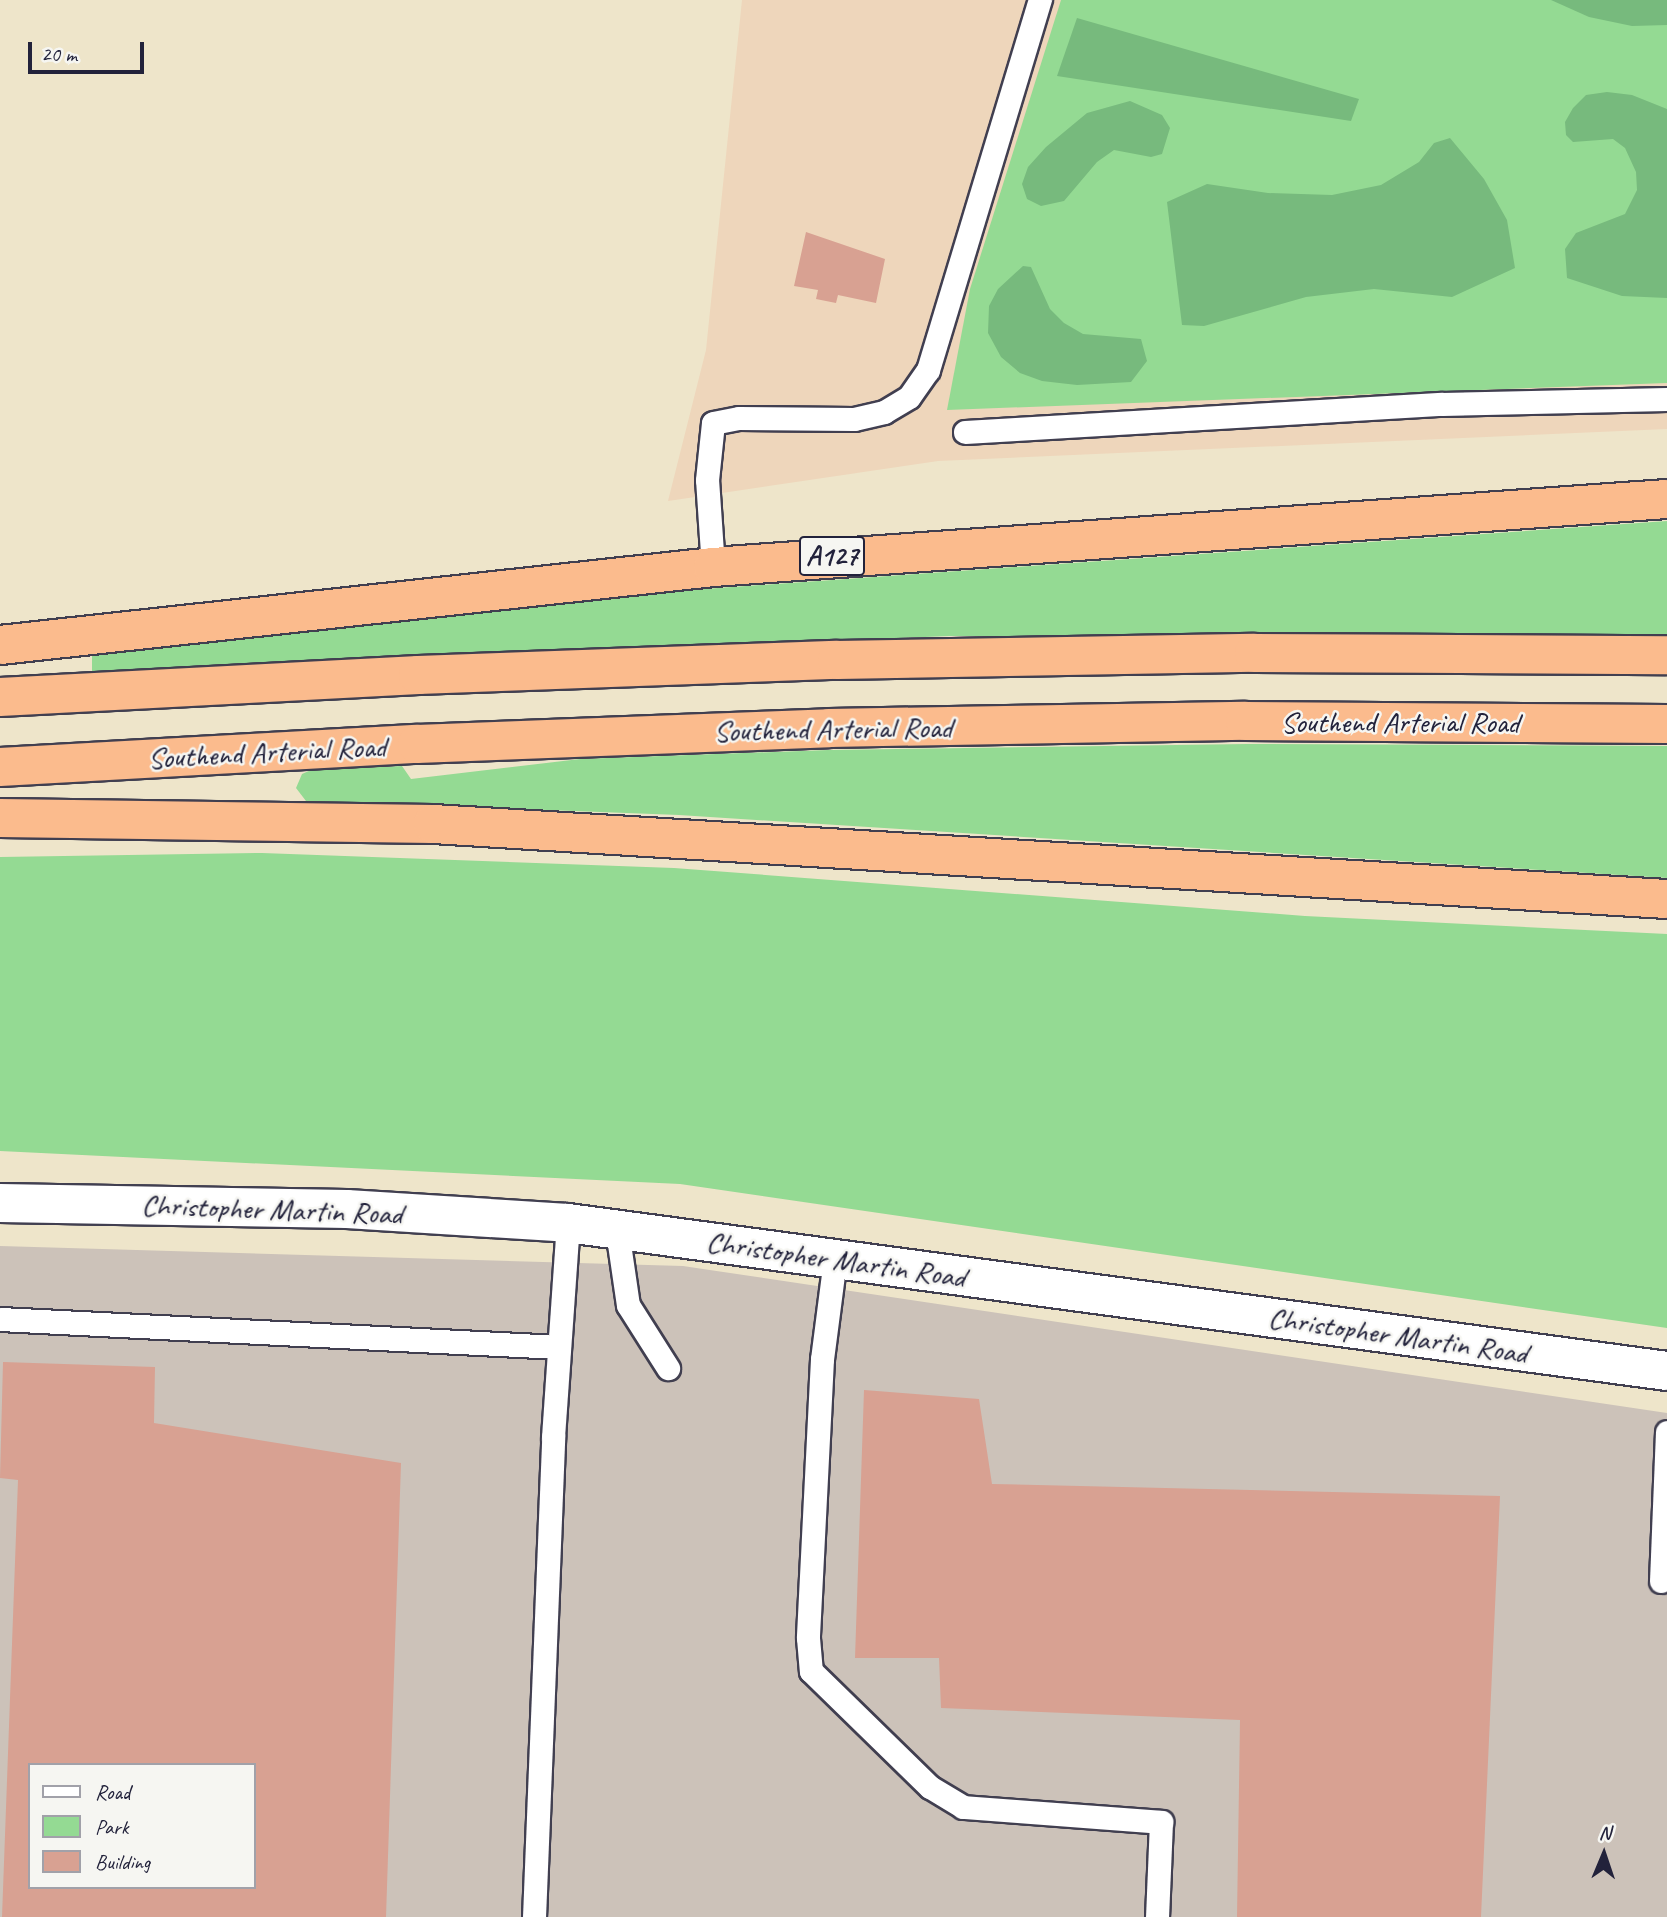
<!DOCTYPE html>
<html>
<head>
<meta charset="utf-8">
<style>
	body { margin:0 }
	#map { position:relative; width:1667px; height:1917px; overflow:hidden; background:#eee5ca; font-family:Caveat,sans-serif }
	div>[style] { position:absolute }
	.built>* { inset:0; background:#eed6bb }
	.industrial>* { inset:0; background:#ccc2b9 }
	.green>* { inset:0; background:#94da93 }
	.forest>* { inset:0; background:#77ba7d }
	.building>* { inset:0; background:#d8a192 }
	.roads { filter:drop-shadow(2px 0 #413f50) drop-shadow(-2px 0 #413f50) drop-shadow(0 2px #413f50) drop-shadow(0 -2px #413f50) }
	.service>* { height:23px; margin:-11.5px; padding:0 11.5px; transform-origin:11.5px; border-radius:11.5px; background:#fff }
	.tertiary>* { height:38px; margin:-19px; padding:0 19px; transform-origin:19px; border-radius:19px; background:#fff }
	.trunk>* { height:38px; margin:-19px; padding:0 19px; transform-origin:19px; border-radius:19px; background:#fbbb8d }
	span { translate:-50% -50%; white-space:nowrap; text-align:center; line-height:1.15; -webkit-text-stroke:5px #f6f6f2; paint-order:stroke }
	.shield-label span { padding:2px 5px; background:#f6f6f2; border:2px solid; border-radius:5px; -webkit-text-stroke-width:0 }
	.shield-label { font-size:28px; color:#22223b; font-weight:700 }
	.street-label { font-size:30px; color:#22223b }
	.legend { position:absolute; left:28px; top:1763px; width:228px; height:126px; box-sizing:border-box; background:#f6f6f2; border:2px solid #a1a1a9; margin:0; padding:9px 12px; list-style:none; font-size:21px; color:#22223b }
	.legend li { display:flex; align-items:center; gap:14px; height:35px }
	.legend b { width:35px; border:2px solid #a1a1a9 }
	.north { position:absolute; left:1569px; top:1819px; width:70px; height:70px; -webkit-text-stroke:5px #f6f6f2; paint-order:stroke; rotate:2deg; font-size:19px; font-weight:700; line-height:28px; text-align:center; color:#22223b }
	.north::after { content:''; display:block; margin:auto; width:24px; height:32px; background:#22223b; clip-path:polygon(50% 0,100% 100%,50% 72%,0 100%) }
	.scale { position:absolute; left:28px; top:42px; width:116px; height:32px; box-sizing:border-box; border:4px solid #22223b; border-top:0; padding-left:9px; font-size:21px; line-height:24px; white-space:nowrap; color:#22223b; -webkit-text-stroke:5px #f6f6f2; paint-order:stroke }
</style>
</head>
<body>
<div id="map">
	<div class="built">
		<i style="clip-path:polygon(742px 0,1667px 0,1667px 429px,938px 461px,668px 501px,706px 350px)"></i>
	</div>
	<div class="industrial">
		<i style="clip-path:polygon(evenodd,0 1246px,683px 1266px,1667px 1413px,1667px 1917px,0 1917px,0 1246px,30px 1765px,254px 1765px,254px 1887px,30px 1887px,30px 1765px)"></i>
	</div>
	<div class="green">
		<i style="clip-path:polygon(1061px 0,1667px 0,1667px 383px,947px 410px,970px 289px)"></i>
		<i style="clip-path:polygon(1667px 521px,1667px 636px,949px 636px,92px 672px,92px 654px,647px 593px)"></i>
		<i style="clip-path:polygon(1247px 744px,1667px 746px,1667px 878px,679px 815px,306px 801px,296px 788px,302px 774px,311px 770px,402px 766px,411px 779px,580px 759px,828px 750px)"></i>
		<i style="clip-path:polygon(262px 853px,674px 868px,1305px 916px,1667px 934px,1667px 1328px,680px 1184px,0 1151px,0 857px)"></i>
	</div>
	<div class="forest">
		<i style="clip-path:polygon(1551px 0,1667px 0,1667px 25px,1632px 26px,1589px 17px)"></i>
		<i style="clip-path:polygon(1077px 18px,1359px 99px,1351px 121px,1057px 76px)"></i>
		<i style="clip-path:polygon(1607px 92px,1632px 95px,1667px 109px,1667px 298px,1622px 296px,1567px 278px,1565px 249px,1576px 233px,1625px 214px,1637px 190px,1636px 172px,1625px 148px,1613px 139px,1573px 142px,1566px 135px,1565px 122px,1573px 108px,1586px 95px)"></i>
		<i style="clip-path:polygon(1130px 101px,1162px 115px,1170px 128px,1162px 154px,1151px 157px,1114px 150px,1097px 162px,1064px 201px,1041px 206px,1027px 199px,1022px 184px,1028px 167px,1046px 147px,1087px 113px)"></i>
		<i style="clip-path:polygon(1450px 138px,1484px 179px,1507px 220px,1515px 268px,1452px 297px,1374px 289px,1306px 297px,1204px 326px,1182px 325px,1167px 202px,1207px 184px,1268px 193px,1332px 195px,1381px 185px,1419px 162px,1434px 143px)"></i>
		<i style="clip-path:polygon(1023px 266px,1031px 267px,1050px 309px,1064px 323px,1083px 334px,1141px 339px,1147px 361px,1131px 382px,1077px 385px,1042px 381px,1020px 373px,1001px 357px,988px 333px,989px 306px,998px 289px)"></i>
	</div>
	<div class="building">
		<i style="clip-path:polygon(806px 232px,885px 259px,876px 303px,838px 295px,836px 303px,816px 299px,818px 290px,794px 286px)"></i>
		<i style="clip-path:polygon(evenodd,3px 1362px,155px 1367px,154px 1423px,401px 1463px,386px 1917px,2px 1917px,18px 1480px,0 1478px,3px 1362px,30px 1765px,254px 1765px,254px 1887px,30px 1887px,30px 1765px)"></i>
		<i style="clip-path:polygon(864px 1390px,979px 1399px,992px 1484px,1500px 1496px,1481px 1917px,1237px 1917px,1240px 1720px,941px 1708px,939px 1658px,855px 1658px)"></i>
	</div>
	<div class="roads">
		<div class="service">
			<i style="left:965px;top:432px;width:478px;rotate:-3.4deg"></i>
			<i style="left:1442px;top:404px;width:225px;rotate:-1.3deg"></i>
			<i style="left:713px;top:567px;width:87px;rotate:-93.9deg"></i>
			<i style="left:707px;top:480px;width:57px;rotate:-84deg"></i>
			<i style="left:713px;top:423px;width:26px;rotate:-11deg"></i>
			<i style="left:739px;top:418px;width:115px;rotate:0.5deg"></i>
			<i style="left:854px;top:419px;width:31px;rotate:-13deg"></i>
			<i style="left:884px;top:412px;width:29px;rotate:-31deg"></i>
			<i style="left:909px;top:397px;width:33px;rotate:-55deg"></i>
			<i style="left:928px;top:370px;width:387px;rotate:-73.2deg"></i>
			<i style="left:617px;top:1230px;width:76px;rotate:81.7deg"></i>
			<i style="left:628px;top:1305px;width:75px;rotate:57.6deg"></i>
			<i style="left:835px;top:1259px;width:101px;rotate:97.4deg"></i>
			<i style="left:822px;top:1359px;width:279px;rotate:92.9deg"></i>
			<i style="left:808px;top:1638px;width:33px;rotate:85deg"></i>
			<i style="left:811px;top:1671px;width:166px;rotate:44.3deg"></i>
			<i style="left:930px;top:1787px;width:39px;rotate:31deg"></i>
			<i style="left:963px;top:1807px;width:199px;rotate:4.3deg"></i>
			<i style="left:1161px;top:1822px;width:95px;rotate:92.4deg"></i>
			<i style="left:0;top:1319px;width:560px;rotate:2.87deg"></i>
			<i style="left:1661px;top:1581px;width:149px;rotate:-87.7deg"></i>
			<i style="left:534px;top:1917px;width:480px;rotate:-87.7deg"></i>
			<i style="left:553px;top:1437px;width:215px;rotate:-86deg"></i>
		</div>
		<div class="tertiary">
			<i style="left:0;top:1203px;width:347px;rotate:1deg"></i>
			<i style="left:347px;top:1209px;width:221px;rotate:3.6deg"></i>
			<i style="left:568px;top:1223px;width:1109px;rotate:7.67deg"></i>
		</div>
		<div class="trunk">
			<i style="left:0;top:645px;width:717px;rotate:-6.24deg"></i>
			<i style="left:713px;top:567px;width:956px;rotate:-4.08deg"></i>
			<i style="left:0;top:697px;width:419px;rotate:-3deg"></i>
			<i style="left:418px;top:675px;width:419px;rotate:-2.1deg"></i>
			<i style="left:837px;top:660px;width:417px;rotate:-1deg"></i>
			<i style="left:1254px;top:653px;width:413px;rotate:0.3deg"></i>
			<i style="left:0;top:767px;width:418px;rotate:-3.2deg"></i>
			<i style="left:417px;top:744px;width:412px;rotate:-2.2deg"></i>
			<i style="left:829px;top:728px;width:416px;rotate:-1deg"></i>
			<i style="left:1245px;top:721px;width:422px;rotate:0.4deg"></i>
			<i style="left:0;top:818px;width:433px;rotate:0.8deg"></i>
			<i style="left:433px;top:824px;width:1236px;rotate:3.48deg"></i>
		</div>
	</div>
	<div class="shield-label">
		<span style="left:832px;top:556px">A127</span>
	</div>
	<div class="street-label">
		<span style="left:1400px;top:722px">Southend Arterial Road</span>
		<span style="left:833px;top:729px;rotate:-1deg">Southend Arterial Road</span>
		<span style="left:267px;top:752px;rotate:-3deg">Southend Arterial Road</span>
		<span style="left:272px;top:1209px;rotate:2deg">Christopher Martin Road</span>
		<span style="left:836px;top:1259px;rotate:8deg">Christopher Martin Road</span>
		<span style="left:1398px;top:1335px;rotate:8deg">Christopher Martin Road</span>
	</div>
	<ul class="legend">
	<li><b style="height:9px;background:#fff"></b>Road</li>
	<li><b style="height:19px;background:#94da93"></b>Park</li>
	<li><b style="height:19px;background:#d8a192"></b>Building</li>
	</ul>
	<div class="north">N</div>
	<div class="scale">20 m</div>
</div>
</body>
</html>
